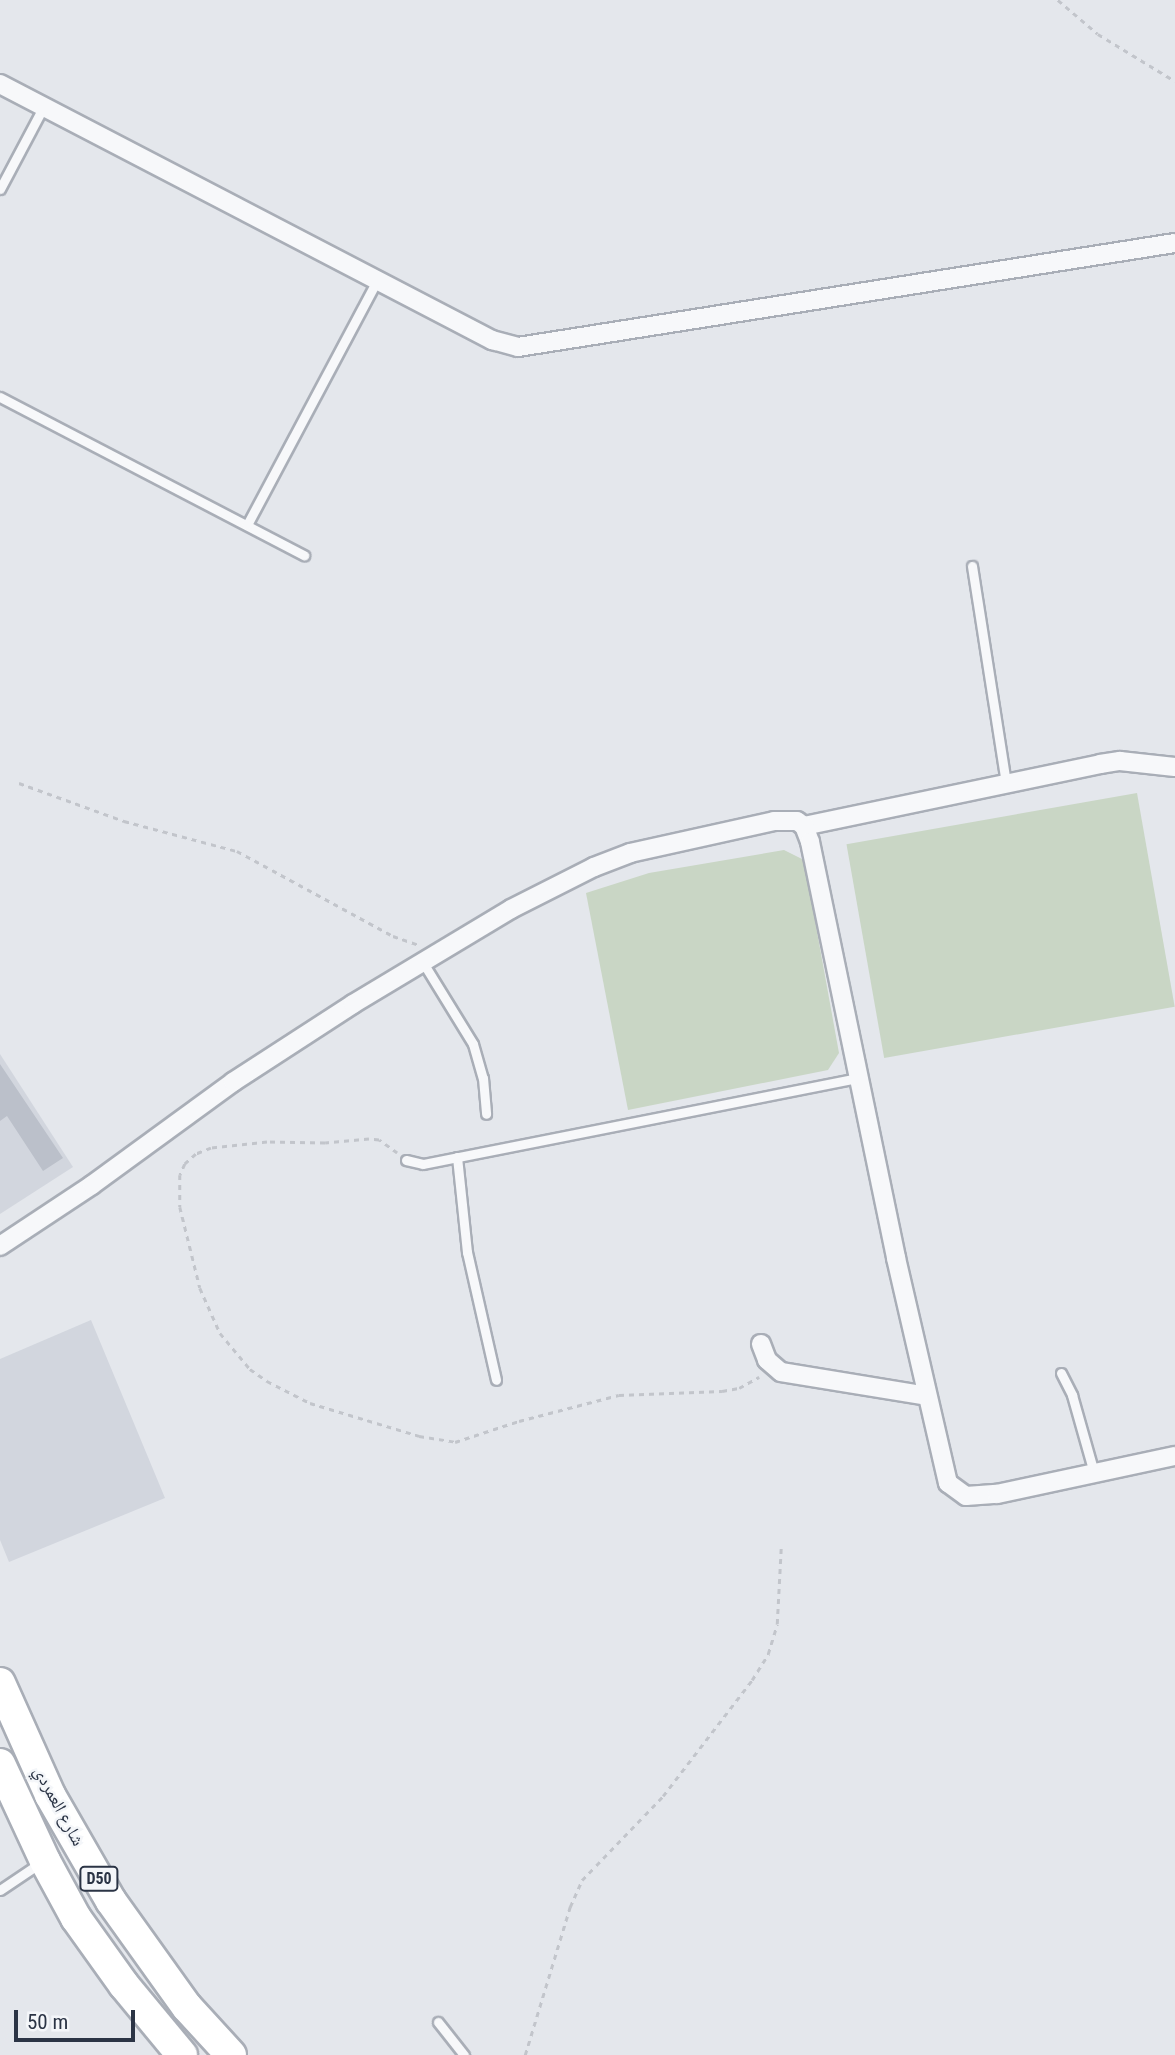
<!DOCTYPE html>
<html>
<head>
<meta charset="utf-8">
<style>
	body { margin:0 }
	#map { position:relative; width:1175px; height:2055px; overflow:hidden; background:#e4e7ec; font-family:"Roboto Condensed","Noto Naskh Arabic",sans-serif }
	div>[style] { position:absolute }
	.built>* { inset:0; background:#d2d6de }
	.green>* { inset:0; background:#c9d6c5; transform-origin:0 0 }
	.building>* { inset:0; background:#bbc0ca }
	.path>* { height:2.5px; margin-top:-1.25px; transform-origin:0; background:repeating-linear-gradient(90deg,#c2c5cb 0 5px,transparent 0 10px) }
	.roads { filter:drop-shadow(2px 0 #a9aeb7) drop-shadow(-2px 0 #a9aeb7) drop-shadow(0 2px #a9aeb7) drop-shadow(0 -2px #a9aeb7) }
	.service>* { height:9px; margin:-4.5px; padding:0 4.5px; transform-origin:4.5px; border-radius:4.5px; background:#f7f8fa }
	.minor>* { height:18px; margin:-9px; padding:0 9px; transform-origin:9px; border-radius:9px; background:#f7f8fa }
	.primary>* { height:30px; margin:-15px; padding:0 15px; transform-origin:15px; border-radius:15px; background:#fff }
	span { translate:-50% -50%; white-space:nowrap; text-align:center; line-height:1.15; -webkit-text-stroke:5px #f4f6f9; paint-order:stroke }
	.shield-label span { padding:2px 5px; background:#f4f6f9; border:2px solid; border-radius:5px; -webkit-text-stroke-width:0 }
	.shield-label { font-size:16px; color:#2b3445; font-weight:700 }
	.street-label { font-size:18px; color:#2b3445 }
	.scale { position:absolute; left:14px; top:2010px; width:121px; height:32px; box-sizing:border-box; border:4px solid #2b3445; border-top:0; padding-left:9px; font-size:21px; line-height:24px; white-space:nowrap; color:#2b3445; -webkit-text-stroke:5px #f4f6f9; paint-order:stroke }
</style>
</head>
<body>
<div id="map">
	<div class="built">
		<i style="clip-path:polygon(0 1054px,73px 1167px,0 1214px)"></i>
		<i style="clip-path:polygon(91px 1320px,165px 1498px,9px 1562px,0 1540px,0 1359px)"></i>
	</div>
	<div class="green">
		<i style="left:1137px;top:793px;width:217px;height:295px;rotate:80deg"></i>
		<i style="clip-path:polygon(784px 850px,804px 860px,839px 1053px,828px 1070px,628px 1110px,586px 893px,649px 873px)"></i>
	</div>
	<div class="building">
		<i style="clip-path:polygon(0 1064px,63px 1158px,43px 1171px,7px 1116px,0 1121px)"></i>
	</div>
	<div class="path">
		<i style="left:1058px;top:0;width:52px;rotate:40.4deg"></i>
		<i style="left:1098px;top:34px;width:90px;rotate:31.4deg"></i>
		<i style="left:19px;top:783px;width:112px;rotate:19.9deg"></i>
		<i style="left:124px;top:821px;width:117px;rotate:14.9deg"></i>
		<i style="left:237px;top:851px;width:178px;rotate:28.6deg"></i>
		<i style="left:393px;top:936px;width:28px;rotate:19deg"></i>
		<i style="left:397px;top:1153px;width:22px;rotate:-144deg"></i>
		<i style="left:379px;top:1140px;width:10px;rotate:-174deg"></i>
		<i style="left:369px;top:1139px;width:44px;rotate:174.8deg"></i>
		<i style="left:325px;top:1143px;width:58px;rotate:-179deg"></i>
		<i style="left:267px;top:1142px;width:56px;rotate:173.9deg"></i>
		<i style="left:211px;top:1148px;width:16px;rotate:158deg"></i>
		<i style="left:196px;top:1154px;width:15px;rotate:138deg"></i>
		<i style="left:185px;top:1164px;width:12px;rotate:114deg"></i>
		<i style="left:180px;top:1175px;width:32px;rotate:90deg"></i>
		<i style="left:180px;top:1207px;width:83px;rotate:76.1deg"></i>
		<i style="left:200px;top:1288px;width:49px;rotate:66deg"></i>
		<i style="left:220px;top:1333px;width:47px;rotate:50.2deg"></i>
		<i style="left:250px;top:1369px;width:21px;rotate:35deg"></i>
		<i style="left:267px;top:1381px;width:48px;rotate:27.1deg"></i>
		<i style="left:310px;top:1403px;width:114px;rotate:16.8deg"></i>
		<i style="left:419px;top:1436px;width:36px;rotate:9deg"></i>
		<i style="left:455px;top:1442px;width:67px;rotate:-18.2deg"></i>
		<i style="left:519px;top:1421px;width:103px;rotate:-14.6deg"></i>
		<i style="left:619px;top:1395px;width:103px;rotate:-2.2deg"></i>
		<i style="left:722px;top:1391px;width:17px;rotate:-10deg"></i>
		<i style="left:739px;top:1388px;width:23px;rotate:-29deg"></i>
		<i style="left:525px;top:2055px;width:155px;rotate:-73.1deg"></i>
		<i style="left:570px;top:1907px;width:30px;rotate:-66deg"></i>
		<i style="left:582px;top:1880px;width:117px;rotate:-46deg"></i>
		<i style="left:663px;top:1796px;width:146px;rotate:-52.5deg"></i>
		<i style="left:752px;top:1680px;width:31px;rotate:-58deg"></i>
		<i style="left:768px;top:1654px;width:31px;rotate:-73deg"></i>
		<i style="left:777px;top:1624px;width:76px;rotate:-87deg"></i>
	</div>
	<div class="roads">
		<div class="service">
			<i style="left:0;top:189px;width:94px;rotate:-62.1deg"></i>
			<i style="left:0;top:397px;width:343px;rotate:27.5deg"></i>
			<i style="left:247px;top:525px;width:277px;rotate:-62deg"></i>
			<i style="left:972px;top:566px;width:219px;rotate:81.1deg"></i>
			<i style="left:422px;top:961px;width:97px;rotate:58.4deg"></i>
			<i style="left:473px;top:1044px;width:35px;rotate:74deg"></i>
			<i style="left:483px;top:1078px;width:36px;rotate:85deg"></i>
			<i style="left:457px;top:1157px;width:96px;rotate:84deg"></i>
			<i style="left:467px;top:1252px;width:131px;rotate:77.2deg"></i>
			<i style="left:406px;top:1160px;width:17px;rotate:13deg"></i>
			<i style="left:423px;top:1164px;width:443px;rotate:-11.2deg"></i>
			<i style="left:1061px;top:1373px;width:25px;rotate:63deg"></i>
			<i style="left:1072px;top:1395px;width:81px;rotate:74.2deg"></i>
			<i style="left:0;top:1890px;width:48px;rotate:-34deg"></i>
			<i style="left:438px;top:2022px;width:42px;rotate:51.8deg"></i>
		</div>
		<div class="minor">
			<i style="left:0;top:84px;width:555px;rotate:27.49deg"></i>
			<i style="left:492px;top:340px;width:27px;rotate:15deg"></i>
			<i style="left:518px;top:347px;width:665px;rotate:-9deg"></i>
			<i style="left:804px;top:826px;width:302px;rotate:-11.8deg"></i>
			<i style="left:1100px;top:764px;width:20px;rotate:-9deg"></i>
			<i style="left:1120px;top:761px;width:55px;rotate:6.2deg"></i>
			<i style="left:0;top:1246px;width:110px;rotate:-33.5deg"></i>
			<i style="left:92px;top:1185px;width:175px;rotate:-36.1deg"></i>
			<i style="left:233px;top:1082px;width:143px;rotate:-33deg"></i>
			<i style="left:353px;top:1004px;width:184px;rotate:-31deg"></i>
			<i style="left:511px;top:909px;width:93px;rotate:-26.8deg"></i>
			<i style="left:594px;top:867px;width:39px;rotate:-21deg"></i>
			<i style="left:630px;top:853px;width:148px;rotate:-12.5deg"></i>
			<i style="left:774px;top:821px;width:23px"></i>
			<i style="left:797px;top:821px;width:9px;rotate:36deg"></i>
			<i style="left:804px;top:826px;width:17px;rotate:69deg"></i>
			<i style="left:810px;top:842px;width:425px;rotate:78.3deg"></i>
			<i style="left:896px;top:1258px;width:231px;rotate:77deg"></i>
			<i style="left:948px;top:1483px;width:22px;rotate:36deg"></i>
			<i style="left:966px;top:1496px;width:31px;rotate:-4deg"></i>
			<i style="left:997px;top:1494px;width:182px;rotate:-12.1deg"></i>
			<i style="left:761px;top:1344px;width:17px;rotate:69deg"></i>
			<i style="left:767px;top:1360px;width:18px;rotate:41deg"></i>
			<i style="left:781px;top:1372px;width:148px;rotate:9.3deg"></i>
		</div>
		<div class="primary">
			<i style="left:0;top:1683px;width:123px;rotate:65.9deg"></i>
			<i style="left:50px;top:1795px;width:122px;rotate:60.1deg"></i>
			<i style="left:111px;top:1901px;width:130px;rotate:54.4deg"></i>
			<i style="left:187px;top:2007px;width:65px;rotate:47.5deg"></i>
			<i style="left:0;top:1764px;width:107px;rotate:65.1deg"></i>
			<i style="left:45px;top:1861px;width:65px;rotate:61.5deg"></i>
			<i style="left:76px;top:1918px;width:82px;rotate:54.4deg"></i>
			<i style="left:124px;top:1985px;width:91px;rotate:50.4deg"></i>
		</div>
	</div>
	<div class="shield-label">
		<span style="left:99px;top:1879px">D50</span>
	</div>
	<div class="street-label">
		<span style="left:59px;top:1806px;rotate:62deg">شارع العمردي</span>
	</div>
	<div class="scale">50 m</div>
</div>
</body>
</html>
